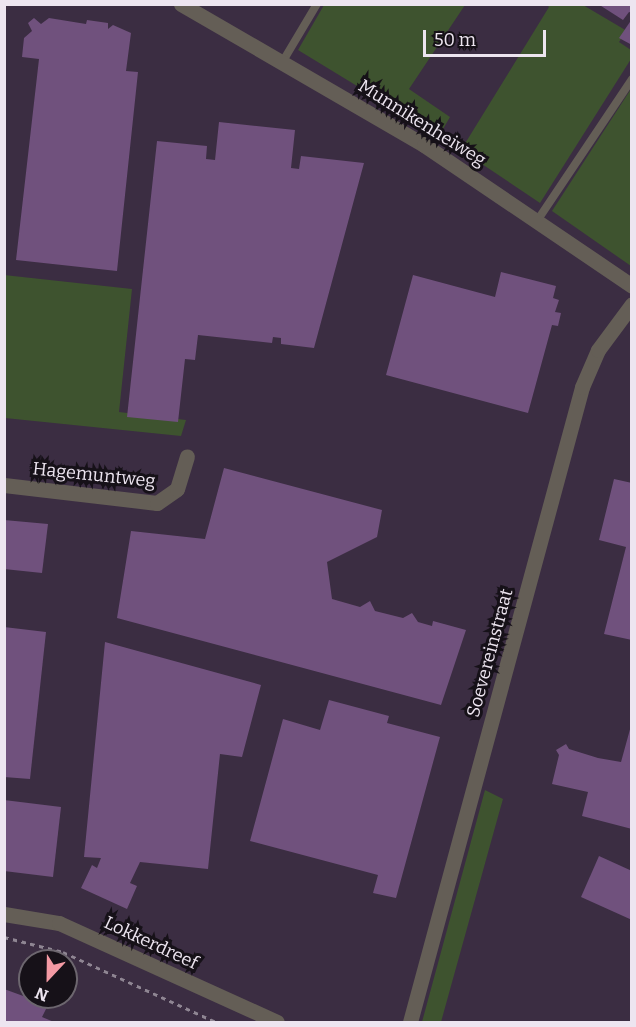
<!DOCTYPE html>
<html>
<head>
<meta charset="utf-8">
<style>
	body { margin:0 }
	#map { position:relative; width:636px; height:1027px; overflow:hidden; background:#312636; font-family:Bitter,serif }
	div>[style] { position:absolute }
	.built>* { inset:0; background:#3b2d42 }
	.green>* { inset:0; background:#3e532f }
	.building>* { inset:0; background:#70517d }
	.path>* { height:3px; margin-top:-1.5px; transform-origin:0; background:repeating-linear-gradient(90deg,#8f8693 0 4.5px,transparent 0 9px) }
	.lane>* { height:8px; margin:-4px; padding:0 4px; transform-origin:4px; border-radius:4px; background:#645e56 }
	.street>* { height:15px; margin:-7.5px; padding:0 7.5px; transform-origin:7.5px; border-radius:7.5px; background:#645e56 }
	span { translate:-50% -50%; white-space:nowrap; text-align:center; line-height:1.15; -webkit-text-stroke:6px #161118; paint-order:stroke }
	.street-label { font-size:18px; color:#ede5f0 }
	.frame { position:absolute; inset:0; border:6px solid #ede5f0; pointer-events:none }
	.north { position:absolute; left:18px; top:949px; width:60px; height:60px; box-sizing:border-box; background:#161118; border:2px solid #6c666e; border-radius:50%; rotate:202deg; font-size:16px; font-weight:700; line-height:24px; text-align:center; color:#ede5f0 }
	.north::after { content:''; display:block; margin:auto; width:21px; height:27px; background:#f49aa4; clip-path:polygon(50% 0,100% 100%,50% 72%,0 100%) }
	.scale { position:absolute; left:423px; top:30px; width:123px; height:27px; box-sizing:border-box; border:3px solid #ede5f0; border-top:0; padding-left:8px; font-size:18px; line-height:21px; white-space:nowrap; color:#ede5f0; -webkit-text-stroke:4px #161118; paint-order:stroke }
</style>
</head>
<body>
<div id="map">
	<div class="built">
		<i style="clip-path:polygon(evenodd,5px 5px,631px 5px,631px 1022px,5px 1022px,5px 5px,30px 961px,66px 961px,66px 997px,30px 997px,30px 961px)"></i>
	</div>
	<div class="green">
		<i style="clip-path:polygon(324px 5px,465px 5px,409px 89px,450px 117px,439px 136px,298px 50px)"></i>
		<i style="clip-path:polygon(547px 5px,583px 5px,627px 31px,619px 42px,631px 50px,631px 59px,540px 203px,461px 150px,549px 7px)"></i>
		<i style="clip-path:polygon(631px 89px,631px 266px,552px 211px)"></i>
		<i style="clip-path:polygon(4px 275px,132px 289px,119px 412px,186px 420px,181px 436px,5px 418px)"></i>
		<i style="clip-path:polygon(485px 790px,503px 799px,499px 813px,441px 1022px,422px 1022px)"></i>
	</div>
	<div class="building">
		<i style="clip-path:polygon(598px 4px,632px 4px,632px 13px,629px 12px,623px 20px)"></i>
		<i style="clip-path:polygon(34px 18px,41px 24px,49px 18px,86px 24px,87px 20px,108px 23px,108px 29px,113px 25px,131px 33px,126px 71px,138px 72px,117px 271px,16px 260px,39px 59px,22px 57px,24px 38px,32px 31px,28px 23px)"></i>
		<i style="clip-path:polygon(632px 19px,632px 45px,619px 38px)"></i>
		<i style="clip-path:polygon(219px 122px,295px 130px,291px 168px,299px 169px,301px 156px,364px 163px,314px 348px,281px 344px,281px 338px,273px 337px,272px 343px,198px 335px,195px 360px,185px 359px,178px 422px,127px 417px,157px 141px,207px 146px,206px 159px,215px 160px)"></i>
		<i style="clip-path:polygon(501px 272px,556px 286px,553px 298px,559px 300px,555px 312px,561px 313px,558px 326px,552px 325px,528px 413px,386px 375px,413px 275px,495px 297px)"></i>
		<i style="clip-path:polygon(224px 468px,382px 510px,377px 537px,327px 562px,332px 599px,360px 607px,370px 601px,375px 611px,403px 618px,412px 613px,418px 622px,432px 626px,433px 621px,466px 630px,441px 705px,117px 618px,131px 531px,205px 539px)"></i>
		<i style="clip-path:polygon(614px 479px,632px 483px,632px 640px,604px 634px,626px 547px,599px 540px)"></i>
		<i style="clip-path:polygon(4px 520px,48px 524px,42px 573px,4px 569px)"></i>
		<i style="clip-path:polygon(4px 627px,46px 632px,30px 779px,4px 777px)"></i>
		<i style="clip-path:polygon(105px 642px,261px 685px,242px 757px,220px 754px,208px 869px,140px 862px,130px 883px,137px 886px,127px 909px,81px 888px,92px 865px,97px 868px,101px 858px,84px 857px)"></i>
		<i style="clip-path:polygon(329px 700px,389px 716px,387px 723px,440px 737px,396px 898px,373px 893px,378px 875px,250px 841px,283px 719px,320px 730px)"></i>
		<i style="clip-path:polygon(632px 722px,632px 829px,582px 816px,588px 792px,552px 784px,559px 755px,556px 750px,566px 744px,569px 749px,598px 758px,621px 762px)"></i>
		<i style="clip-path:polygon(4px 800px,61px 807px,53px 877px,4px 871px)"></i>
		<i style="clip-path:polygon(599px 856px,632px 871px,632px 920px,581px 897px)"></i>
		<i style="clip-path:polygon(4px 989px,48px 1005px,42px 1017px,54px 1022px,4px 1022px)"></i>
	</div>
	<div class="path">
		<i style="left:4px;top:937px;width:61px;rotate:14.3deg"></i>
		<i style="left:63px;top:952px;width:168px;rotate:24.6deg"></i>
	</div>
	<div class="lane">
		<i style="left:283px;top:61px;width:66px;rotate:-59.2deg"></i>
		<i style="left:537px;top:221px;width:171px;rotate:-56.2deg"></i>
	</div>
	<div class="street">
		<i style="left:181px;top:4px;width:281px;rotate:30.1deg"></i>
		<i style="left:424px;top:145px;width:251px;rotate:34.1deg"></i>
		<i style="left:4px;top:485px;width:154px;rotate:6.7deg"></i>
		<i style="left:157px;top:503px;width:24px;rotate:-35deg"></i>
		<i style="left:177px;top:489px;width:34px;rotate:-73deg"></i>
		<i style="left:4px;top:914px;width:56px;rotate:9.3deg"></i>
		<i style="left:59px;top:923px;width:239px;rotate:24.4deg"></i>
		<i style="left:410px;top:1022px;width:658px;rotate:-74.84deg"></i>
		<i style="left:582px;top:387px;width:40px;rotate:-66.6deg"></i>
		<i style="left:598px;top:350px;width:57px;rotate:-53.5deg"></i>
	</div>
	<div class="street-label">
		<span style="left:422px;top:123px;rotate:32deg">Munnikenheiweg</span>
		<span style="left:94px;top:475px;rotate:6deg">Hagemuntweg</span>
		<span style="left:490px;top:653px;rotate:-75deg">Soevereinstraat</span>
		<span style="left:151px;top:943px;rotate:25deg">Lokkerdreef</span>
	</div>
	<div class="frame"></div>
	<div class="north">N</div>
	<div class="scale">50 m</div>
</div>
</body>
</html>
